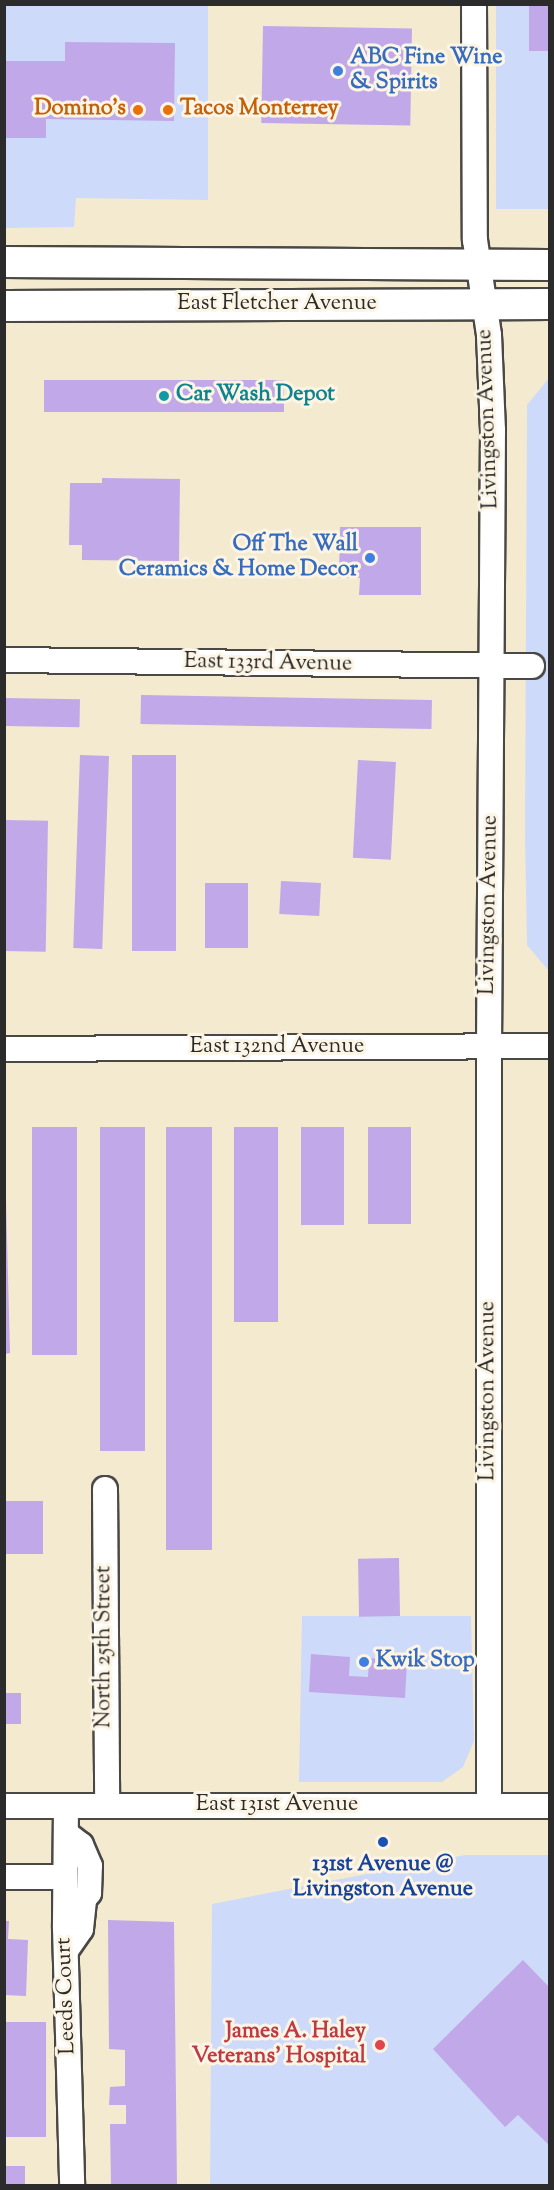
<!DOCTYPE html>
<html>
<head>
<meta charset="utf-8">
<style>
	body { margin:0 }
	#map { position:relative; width:554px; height:2190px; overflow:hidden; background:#f3ead0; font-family:"Sorts Mill Goudy",serif }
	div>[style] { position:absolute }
	.built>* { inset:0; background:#cedafa; transform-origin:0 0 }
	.building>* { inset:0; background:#c1a8e8; transform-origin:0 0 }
	.roads { filter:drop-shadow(2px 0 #494844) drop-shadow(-2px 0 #494844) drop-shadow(0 2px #494844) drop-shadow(0 -2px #494844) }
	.minor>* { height:24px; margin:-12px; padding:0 12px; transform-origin:12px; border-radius:12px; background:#fff }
	.major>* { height:30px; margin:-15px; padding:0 15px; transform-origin:15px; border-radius:15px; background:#fff }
	.dots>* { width:16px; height:16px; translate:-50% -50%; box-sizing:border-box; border:3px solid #fcf5e5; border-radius:50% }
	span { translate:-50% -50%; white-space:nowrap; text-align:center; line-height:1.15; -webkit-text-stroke:6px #fcf5e5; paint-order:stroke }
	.shop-label { font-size:22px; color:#366cbe; font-weight:700 }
	.left { translate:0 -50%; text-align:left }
	.right { translate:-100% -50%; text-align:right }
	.food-label { font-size:22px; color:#c56008; font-weight:700 }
	.street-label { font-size:22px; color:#2b2b2b }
	.culture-label { font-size:22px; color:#0d838f; font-weight:700 }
	.transit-label { font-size:22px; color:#164399; font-weight:700 }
	.health-label { font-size:22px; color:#be3a42; font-weight:700 }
	.frame { position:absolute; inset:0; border:6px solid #2b2b2b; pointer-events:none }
</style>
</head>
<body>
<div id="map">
	<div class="built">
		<i style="clip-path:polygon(4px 5px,208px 5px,208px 200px,76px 198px,74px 227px,5px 228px)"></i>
		<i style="left:496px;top:5px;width:53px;height:204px"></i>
		<i style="clip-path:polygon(549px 378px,549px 971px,527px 945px,525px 839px,527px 405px)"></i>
		<i style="clip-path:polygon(302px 1616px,471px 1616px,474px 1741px,463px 1767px,442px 1782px,299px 1782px)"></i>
		<i style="clip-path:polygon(465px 1855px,549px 1855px,549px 2185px,210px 2186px,212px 1904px)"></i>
	</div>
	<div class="building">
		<i style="left:529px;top:4px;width:21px;height:47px"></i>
		<i style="left:263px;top:26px;width:149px;height:97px;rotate:1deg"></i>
		<i style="clip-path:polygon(65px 42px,175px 43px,174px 121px,46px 119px,46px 138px,4px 138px,4px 61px,65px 61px)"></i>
		<i style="left:44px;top:380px;width:240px;height:32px"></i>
		<i style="clip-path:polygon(102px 478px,180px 479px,179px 561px,82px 560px,82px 545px,69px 545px,70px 483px,102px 483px)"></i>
		<i style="clip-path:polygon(340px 527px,421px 527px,421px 595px,359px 595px,360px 578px,339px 578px)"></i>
		<i style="left:141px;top:695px;width:291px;height:29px;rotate:1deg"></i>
		<i style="left:4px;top:698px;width:76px;height:28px;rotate:1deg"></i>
		<i style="left:80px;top:755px;width:29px;height:193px;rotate:2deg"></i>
		<i style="left:132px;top:755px;width:44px;height:196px"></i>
		<i style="left:358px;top:760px;width:38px;height:98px;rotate:3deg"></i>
		<i style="left:4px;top:820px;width:44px;height:131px;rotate:1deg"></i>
		<i style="left:281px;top:881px;width:40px;height:33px;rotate:3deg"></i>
		<i style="left:205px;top:883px;width:43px;height:65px"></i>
		<i style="clip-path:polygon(4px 1123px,10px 1353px,4px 1354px)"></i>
		<i style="left:32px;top:1127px;width:45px;height:228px"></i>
		<i style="left:100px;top:1127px;width:45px;height:324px"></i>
		<i style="left:166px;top:1127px;width:46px;height:423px"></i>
		<i style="left:234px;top:1127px;width:44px;height:195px"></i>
		<i style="left:301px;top:1127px;width:43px;height:98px"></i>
		<i style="left:368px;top:1127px;width:43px;height:97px"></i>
		<i style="left:4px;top:1501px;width:39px;height:53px"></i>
		<i style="left:399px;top:1558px;width:58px;height:41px;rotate:89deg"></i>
		<i style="clip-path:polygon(311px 1654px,350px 1657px,349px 1676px,368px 1677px,369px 1658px,407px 1661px,405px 1698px,309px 1692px)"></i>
		<i style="left:4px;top:1693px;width:17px;height:31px"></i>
		<i style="clip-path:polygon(108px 1920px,174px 1922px,177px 2186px,111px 2186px,110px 2124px,126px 2124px,126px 2105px,109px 2105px,110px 2087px,125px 2086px,125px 2050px,109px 2049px)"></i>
		<i style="clip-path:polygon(4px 1921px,9px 1921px,8px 1939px,28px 1940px,26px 1996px,4px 1995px)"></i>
		<i style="clip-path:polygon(523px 1960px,550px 1988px,550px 2146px,518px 2115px,505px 2127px,433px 2049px)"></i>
		<i style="left:46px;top:2022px;width:115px;height:42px;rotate:90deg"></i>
		<i style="left:4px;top:2166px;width:21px;height:20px"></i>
	</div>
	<div class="roads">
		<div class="minor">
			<i style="left:474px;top:4px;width:236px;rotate:89.8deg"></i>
			<i style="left:475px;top:240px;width:96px;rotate:81.6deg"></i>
			<i style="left:489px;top:335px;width:95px;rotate:87.6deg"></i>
			<i style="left:493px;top:430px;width:616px;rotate:90.37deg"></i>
			<i style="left:489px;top:1046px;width:760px;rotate:90deg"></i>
			<i style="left:4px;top:660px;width:528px;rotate:0.65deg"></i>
			<i style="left:4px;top:1049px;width:546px;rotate:-0.31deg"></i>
			<i style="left:105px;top:1489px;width:317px;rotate:89.6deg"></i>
			<i style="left:4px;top:1806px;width:546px"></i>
			<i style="left:66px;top:1806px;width:122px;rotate:90.5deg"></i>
			<i style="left:65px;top:1928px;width:258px;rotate:88.4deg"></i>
			<i style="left:4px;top:1877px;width:60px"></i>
			<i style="left:67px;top:1949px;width:24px;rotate:-55deg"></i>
			<i style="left:81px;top:1929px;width:30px;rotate:-84deg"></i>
			<i style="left:84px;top:1899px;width:8px;rotate:-50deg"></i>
			<i style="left:89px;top:1893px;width:27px;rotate:-88deg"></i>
			<i style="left:90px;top:1866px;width:23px;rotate:-113deg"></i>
			<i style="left:81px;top:1845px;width:18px;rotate:-142deg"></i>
		</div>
		<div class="major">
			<i style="left:4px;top:262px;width:546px;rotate:0.31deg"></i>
			<i style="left:4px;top:306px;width:546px;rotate:-0.21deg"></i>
		</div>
	</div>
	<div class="dots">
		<i style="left:338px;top:71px;background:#3f7fe0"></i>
		<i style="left:138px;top:110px;background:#e8710a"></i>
		<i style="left:168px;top:110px;background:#e8710a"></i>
		<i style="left:164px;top:396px;background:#0f9aa8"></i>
		<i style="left:370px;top:558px;background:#3f7fe0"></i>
		<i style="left:364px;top:1662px;background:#3f7fe0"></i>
		<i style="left:383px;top:1842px;background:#1a4fb4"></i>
		<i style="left:380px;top:2045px;background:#e0444e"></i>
	</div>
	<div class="shop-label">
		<span class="left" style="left:350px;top:71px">ABC Fine Wine<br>&amp; Spirits</span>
		<span class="right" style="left:358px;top:558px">Off The Wall<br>Ceramics &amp; Home Decor</span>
		<span class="left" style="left:376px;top:1662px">Kwik Stop</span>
	</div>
	<div class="food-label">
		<span class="right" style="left:126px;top:110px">Domino's</span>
		<span class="left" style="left:180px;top:110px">Tacos Monterrey</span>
	</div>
	<div class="street-label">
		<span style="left:277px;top:305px">East Fletcher Avenue</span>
		<span style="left:489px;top:419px;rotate:-92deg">Livingston Avenue</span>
		<span style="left:268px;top:664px;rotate:1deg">East 133rd Avenue</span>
		<span style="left:490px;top:905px;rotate:-89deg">Livingston Avenue</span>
		<span style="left:277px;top:1048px">East 132nd Avenue</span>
		<span style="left:489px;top:1391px;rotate:-90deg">Livingston Avenue</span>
		<span style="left:105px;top:1647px;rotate:-90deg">North 25th Street</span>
		<span style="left:277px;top:1806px">East 131st Avenue</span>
		<span style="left:67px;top:1996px;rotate:-92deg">Leeds Court</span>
	</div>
	<div class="culture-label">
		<span class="left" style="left:176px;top:396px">Car Wash Depot</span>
	</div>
	<div class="transit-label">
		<span style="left:383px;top:1878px">131st Avenue @<br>Livingston Avenue</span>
	</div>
	<div class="health-label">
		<span class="right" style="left:366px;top:2045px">James A. Haley<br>Veterans' Hospital</span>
	</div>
	<div class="frame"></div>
</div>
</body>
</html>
